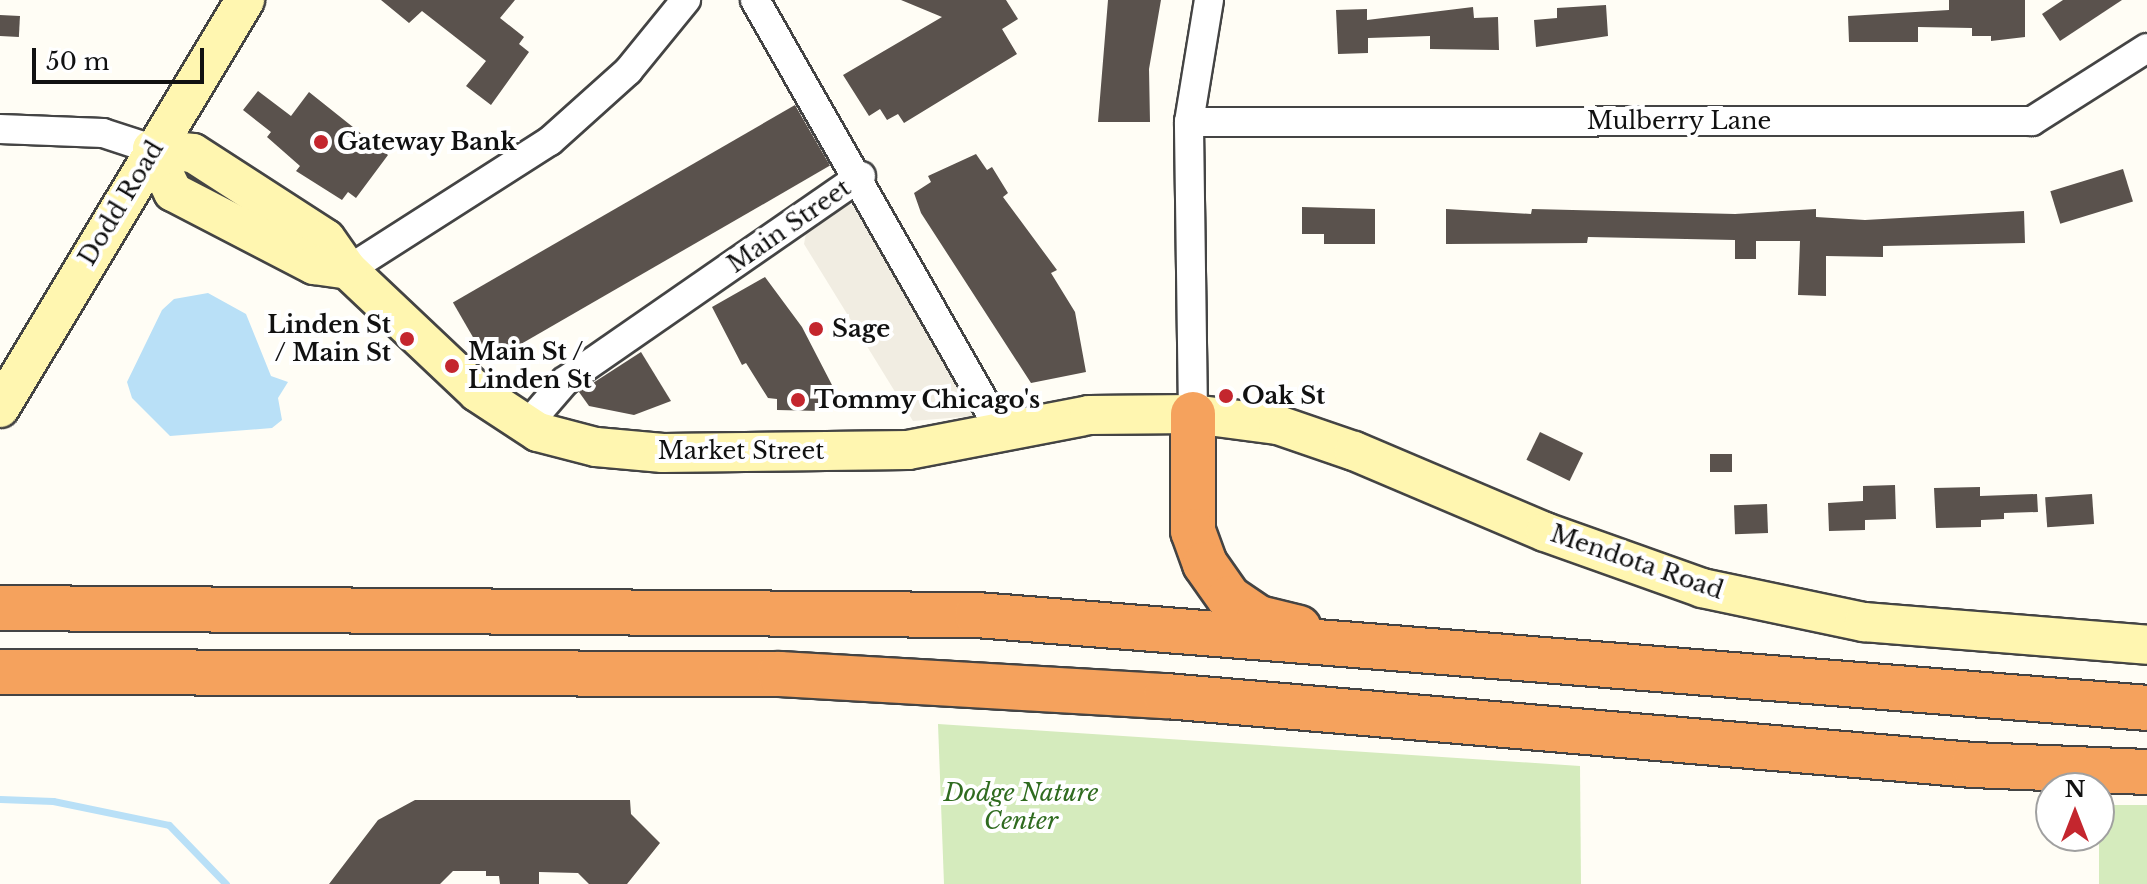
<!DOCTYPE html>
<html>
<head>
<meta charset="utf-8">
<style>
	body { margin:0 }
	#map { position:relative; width:2147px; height:884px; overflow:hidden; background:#fffdf5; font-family:"Libre Baskerville",serif }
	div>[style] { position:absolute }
	.green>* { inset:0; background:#d5ebbd; transform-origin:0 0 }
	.plaza>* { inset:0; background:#f1ede2 }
	.water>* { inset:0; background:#b9e0f7 }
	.stream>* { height:7px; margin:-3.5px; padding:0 3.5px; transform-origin:3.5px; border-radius:3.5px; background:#b9e0f7 }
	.building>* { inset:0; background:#5a524d; transform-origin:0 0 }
	.roads { filter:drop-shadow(2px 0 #444) drop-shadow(-2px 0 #444) drop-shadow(0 2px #444) drop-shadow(0 -2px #444) }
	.street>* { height:28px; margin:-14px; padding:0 14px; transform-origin:14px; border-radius:14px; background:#fff }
	.secondary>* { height:38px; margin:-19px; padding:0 19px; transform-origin:19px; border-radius:19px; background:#fff6b0 }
	.highway>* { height:44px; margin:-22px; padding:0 22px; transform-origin:22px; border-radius:22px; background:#f5a25d }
	.dots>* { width:22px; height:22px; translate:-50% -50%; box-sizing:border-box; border:4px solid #fff; border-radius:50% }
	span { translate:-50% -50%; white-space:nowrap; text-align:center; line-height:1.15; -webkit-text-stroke:8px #fff; paint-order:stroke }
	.street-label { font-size:24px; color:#111 }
	.poi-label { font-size:24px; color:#111; font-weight:700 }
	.left { translate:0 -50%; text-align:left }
	.right { translate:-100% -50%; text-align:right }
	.park-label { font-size:24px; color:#2f6b1f; font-style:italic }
	.north { position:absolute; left:2035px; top:772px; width:80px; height:80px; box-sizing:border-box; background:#fff; border:2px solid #a0a0a0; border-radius:50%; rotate:0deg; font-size:22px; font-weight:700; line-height:32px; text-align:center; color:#111 }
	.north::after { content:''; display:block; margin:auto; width:28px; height:36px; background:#c4262e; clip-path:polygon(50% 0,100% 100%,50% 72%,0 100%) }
	.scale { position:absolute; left:32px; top:48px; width:172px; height:36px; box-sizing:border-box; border:4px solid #111; border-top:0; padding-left:10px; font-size:24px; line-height:28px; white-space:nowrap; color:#111; -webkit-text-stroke:6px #fff; paint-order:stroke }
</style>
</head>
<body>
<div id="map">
	<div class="green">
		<i style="clip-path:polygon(938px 724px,1580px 766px,1581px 884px,944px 884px)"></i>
		<i style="left:2099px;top:805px;width:48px;height:79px"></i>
	</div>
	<div class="plaza">
		<i style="clip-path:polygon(846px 204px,862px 208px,979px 397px,974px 416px,913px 421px,804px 244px,807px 228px)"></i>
	</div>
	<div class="water">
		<i style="clip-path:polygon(208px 293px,246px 314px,271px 376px,288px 382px,278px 398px,282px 420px,272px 428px,170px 436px,132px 398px,127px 382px,162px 310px,174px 299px)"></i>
	</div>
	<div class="stream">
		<i style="left:0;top:799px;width:53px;rotate:2.2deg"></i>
		<i style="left:53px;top:801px;width:118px;rotate:11.7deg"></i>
		<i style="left:169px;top:825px;width:82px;rotate:46deg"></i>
	</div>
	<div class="building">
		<i style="clip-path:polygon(381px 0,515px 0,500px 18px,524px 37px,519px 44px,529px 52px,491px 105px,466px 86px,486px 61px,422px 11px,409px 23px)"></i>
		<i style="clip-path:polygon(901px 0,1006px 0,1018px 19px,1002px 29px,1017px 54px,904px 123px,898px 114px,887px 120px,880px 109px,869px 116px,843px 75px,942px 17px)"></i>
		<i style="clip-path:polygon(1108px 0,1161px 0,1149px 69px,1150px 122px,1098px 122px)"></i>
		<i style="clip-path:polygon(1949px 0,2025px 0,2025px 37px,1991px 41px,1991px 36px,1972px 36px,1972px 28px,1918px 27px,1918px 42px,1849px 42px,1848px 16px,1949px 10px)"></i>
		<i style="clip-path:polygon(2063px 0,2122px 0,2060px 41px,2042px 14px)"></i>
		<i style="clip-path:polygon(1606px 5px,1608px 36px,1536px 47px,1534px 20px,1557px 18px,1557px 8px)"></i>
		<i style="clip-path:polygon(1473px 7px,1474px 18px,1498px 17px,1499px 50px,1430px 49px,1430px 36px,1368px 38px,1368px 53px,1338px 54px,1336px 10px,1367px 9px,1367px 20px)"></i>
		<i style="left:0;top:15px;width:20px;height:21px;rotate:3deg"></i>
		<i style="clip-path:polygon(258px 91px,291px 116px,309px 92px,388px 155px,356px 198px,348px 192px,342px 200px,296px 171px,300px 166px,267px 137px,271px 132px,243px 110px)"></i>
		<i style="left:795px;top:105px;width:70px;height:395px;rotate:60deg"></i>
		<i style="clip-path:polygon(976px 154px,987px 170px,992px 167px,1008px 193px,1003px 197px,1057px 270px,1051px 273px,1075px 312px,1086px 372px,1031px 383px,921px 213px,914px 193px,931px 182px,928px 176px)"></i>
		<i style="left:2123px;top:169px;width:34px;height:76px;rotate:73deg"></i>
		<i style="clip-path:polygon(1302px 207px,1375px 209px,1375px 244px,1324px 244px,1324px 234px,1302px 234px)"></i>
		<i style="clip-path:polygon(1446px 209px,1531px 214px,1532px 209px,1735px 214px,1816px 209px,1816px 217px,1865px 220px,2024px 211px,2025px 243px,1883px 246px,1883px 257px,1826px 256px,1826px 296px,1798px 295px,1800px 241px,1756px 241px,1756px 259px,1735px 259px,1735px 240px,1588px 237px,1587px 243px,1446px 244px)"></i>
		<i style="clip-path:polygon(765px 277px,802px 327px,832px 385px,821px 394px,820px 411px,777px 410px,777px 399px,768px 398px,746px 363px,742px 365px,712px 307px)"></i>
		<i style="clip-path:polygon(641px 352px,671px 401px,634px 415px,589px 406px,579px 392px)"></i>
		<i style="left:1540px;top:432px;width:48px;height:31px;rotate:26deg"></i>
		<i style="left:1710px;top:454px;width:22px;height:18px"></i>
		<i style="clip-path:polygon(1895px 485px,1896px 519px,1865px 520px,1865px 530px,1829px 531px,1828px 503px,1863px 501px,1863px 486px)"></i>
		<i style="clip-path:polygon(1980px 487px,1980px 496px,2037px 494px,2038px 512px,2004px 513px,2004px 519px,1981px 520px,1981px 527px,1936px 528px,1934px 488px)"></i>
		<i style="left:2092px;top:494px;width:30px;height:47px;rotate:86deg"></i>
		<i style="left:1767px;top:504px;width:29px;height:33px;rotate:88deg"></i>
		<i style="clip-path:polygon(415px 800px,630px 800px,631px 814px,660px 843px,627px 884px,589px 884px,578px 873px,539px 872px,539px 884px,500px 884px,499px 876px,486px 876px,486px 871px,453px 871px,440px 884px,329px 884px,378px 820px)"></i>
	</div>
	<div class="roads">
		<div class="street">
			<i style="left:755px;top:0;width:497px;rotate:60.3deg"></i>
			<i style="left:1189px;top:122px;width:843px;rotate:-0.07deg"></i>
			<i style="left:2032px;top:121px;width:136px;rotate:-32.4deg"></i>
			<i style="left:0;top:129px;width:103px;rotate:2.2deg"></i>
			<i style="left:103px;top:133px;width:52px;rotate:18.1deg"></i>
			<i style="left:348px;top:270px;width:240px;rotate:-32.6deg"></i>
			<i style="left:550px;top:141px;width:105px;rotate:-41.9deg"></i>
			<i style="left:628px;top:71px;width:92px;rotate:-50.8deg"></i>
			<i style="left:1193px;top:414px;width:292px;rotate:-90.8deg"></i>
			<i style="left:1189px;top:122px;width:124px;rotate:-80.7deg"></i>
			<i style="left:527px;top:425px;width:58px;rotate:-49.2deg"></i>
			<i style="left:565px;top:381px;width:360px;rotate:-34.7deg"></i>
		</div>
		<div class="secondary">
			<i style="left:152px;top:149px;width:41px;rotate:5.6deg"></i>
			<i style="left:193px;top:153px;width:158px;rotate:32.9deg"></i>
			<i style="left:326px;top:239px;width:38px;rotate:55deg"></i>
			<i style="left:348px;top:270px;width:178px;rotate:43.4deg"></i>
			<i style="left:477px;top:392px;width:73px;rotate:33.3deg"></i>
			<i style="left:538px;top:432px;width:60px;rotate:14.5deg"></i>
			<i style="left:596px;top:447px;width:67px;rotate:5.1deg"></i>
			<i style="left:663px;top:453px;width:245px;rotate:-0.7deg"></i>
			<i style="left:908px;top:450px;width:184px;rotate:-10.9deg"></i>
			<i style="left:1089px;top:415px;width:104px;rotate:-0.6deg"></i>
			<i style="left:1193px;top:414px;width:86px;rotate:7.4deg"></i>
			<i style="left:1278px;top:425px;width:80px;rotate:18.9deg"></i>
			<i style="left:1354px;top:451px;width:207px;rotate:23deg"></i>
			<i style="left:1545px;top:532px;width:167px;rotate:19.6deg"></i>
			<i style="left:1702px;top:588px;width:166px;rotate:11.9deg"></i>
			<i style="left:1864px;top:622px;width:284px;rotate:4.6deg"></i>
			<i style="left:152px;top:149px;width:48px;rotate:64deg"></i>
			<i style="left:173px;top:192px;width:159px;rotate:27.4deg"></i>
			<i style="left:314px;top:265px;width:34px;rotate:8deg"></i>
			<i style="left:0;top:408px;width:476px;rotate:-59deg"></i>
		</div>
		<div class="highway">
			<i style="left:1193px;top:414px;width:117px;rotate:90deg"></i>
			<i style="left:1193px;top:531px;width:35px;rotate:70deg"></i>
			<i style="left:1205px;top:564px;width:42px;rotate:54.8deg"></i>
			<i style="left:1229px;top:598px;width:36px;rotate:34deg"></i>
			<i style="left:1259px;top:618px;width:41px;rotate:14deg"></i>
			<i style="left:0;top:608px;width:977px;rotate:0.41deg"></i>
			<i style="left:977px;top:615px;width:1174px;rotate:4.54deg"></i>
			<i style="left:0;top:672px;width:780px;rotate:0.15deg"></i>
			<i style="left:780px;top:674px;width:387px;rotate:3.3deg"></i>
			<i style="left:1166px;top:696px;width:810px;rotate:4.89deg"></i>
			<i style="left:1973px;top:765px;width:174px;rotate:2.3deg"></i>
		</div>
	</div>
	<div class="dots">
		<i style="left:321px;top:142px;background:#c4262e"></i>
		<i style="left:816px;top:329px;background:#c4262e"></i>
		<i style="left:407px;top:339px;background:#c4262e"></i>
		<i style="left:452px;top:366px;background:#c4262e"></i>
		<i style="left:1226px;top:396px;background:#c4262e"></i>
		<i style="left:798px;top:400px;background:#c4262e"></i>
	</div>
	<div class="street-label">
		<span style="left:1679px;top:121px">Mulberry Lane</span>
		<span style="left:121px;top:203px;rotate:-59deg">Dodd Road</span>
		<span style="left:789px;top:226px;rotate:-35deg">Main Street</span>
		<span style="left:741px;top:451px">Market Street</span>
		<span style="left:1637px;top:562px;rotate:19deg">Mendota Road</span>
	</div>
	<div class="poi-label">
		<span class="left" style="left:337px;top:142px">Gateway Bank</span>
		<span class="right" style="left:391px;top:339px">Linden St<br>/ Main St</span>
		<span class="left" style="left:832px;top:329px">Sage</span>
		<span class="left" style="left:468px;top:366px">Main St /<br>Linden St</span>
		<span class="left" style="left:1242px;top:396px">Oak St</span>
		<span class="left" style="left:814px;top:400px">Tommy Chicago's</span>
	</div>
	<div class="park-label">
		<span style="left:1021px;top:807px">Dodge Nature<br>Center</span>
	</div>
	<div class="north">N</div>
	<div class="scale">50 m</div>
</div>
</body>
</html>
